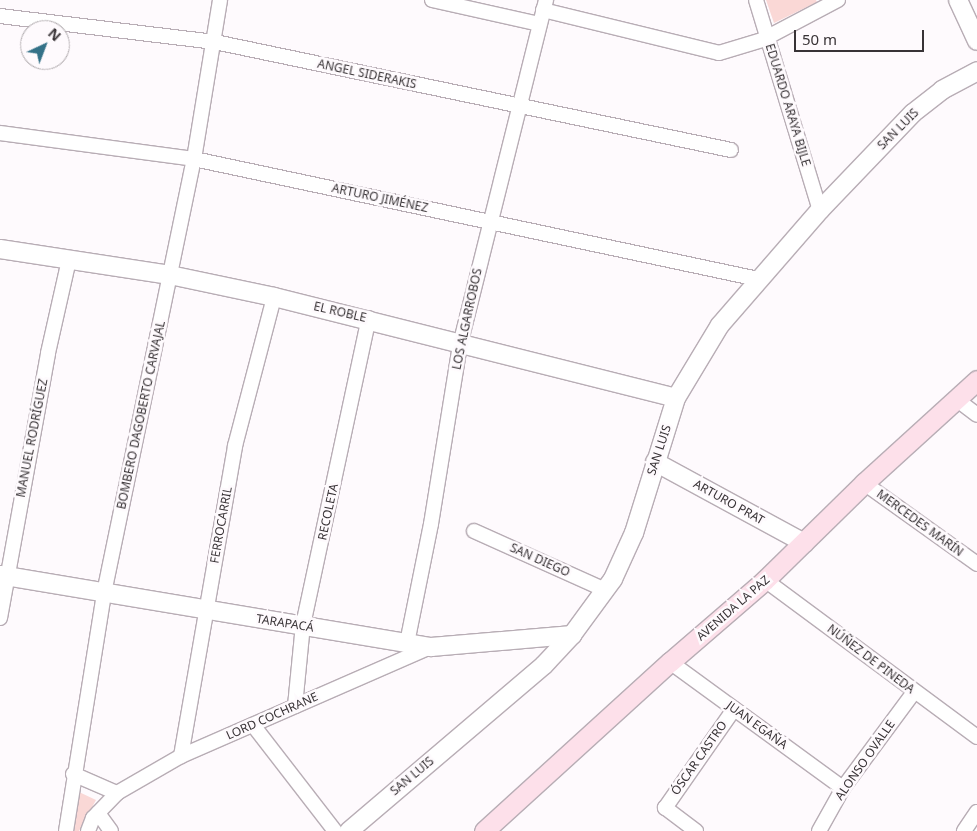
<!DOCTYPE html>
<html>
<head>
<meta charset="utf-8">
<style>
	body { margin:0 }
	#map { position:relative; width:977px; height:831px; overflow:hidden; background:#fefafd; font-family:"Noto Sans",sans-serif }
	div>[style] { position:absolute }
	.green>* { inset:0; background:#fad8d6 }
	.roads { filter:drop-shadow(1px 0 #b8adb5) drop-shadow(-1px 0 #b8adb5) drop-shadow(0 1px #b8adb5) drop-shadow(0 -1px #b8adb5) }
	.minor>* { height:14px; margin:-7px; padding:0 7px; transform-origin:7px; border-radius:7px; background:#fff }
	.tertiary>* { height:18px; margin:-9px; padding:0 9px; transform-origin:9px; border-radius:9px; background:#fff }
	.secondary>* { height:19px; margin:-9.5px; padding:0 9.5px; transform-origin:9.5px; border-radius:9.5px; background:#fde0ea }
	span { translate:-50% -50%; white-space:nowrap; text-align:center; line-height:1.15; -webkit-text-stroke:5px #fefafd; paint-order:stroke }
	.street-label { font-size:12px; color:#383336 }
	.north { position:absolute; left:20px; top:20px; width:50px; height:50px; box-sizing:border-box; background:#fefafd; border:1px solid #afaaad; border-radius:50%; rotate:43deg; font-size:14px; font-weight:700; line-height:20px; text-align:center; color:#383336 }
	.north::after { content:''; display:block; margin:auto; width:18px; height:22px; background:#347288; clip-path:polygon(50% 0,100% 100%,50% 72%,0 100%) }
	.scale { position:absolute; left:794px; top:30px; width:130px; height:22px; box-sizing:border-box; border:2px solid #383336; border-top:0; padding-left:6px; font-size:15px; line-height:18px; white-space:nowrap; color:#383336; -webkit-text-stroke:4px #fefafd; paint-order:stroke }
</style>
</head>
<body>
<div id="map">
	<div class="green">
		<i style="clip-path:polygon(766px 0,816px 0,817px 2px,774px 23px)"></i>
		<i style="clip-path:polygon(79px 792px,96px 800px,79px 831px,74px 831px)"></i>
	</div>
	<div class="roads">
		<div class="minor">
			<i style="left:432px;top:0;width:110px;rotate:12.6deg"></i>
			<i style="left:756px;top:0;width:220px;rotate:73.1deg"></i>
			<i style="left:543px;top:10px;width:181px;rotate:13.7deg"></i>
			<i style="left:719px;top:53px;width:45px;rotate:-16.8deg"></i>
			<i style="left:762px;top:40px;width:86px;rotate:-27.8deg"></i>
			<i style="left:0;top:16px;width:217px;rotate:6.9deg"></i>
			<i style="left:215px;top:42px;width:527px;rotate:11.82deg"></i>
			<i style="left:0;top:133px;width:196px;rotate:7.6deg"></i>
			<i style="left:194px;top:159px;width:577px;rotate:12.01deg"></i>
			<i style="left:956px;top:399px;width:26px;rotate:37deg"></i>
			<i style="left:864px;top:483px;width:139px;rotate:35.6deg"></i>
			<i style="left:474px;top:531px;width:144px;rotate:24.2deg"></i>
			<i style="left:765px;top:580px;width:264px;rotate:36.5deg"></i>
			<i style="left:0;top:618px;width:269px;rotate:-79.7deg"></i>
			<i style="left:48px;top:353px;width:95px;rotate:-77.3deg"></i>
			<i style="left:407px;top:643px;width:121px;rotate:-78.6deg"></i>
			<i style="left:431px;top:524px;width:181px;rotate:-80.8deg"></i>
			<i style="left:460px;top:345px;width:356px;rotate:-76deg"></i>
			<i style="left:670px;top:662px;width:214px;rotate:36.1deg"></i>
			<i style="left:295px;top:706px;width:81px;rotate:-84.4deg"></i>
			<i style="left:303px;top:625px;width:314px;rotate:-77.9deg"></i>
			<i style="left:253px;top:725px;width:134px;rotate:52.3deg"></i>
			<i style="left:181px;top:756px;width:315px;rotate:-80.1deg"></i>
			<i style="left:235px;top:446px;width:154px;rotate:-75.3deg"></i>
			<i style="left:73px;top:774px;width:48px;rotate:23.4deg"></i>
			<i style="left:98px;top:813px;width:22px;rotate:54deg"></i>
			<i style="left:66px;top:831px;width:241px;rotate:-80.9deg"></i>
			<i style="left:104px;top:593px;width:443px;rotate:-78.3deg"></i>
			<i style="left:194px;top:159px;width:161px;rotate:-80.7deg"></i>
			<i style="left:88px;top:831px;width:14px;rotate:-69deg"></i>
			<i style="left:93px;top:818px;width:35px;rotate:-46deg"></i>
			<i style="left:117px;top:793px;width:74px;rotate:-30deg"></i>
			<i style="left:181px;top:756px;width:273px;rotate:-23.6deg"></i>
			<i style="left:696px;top:831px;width:39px;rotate:-143deg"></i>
			<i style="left:665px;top:808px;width:121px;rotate:-55.1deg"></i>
			<i style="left:819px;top:831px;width:49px;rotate:-60.8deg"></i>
			<i style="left:843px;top:788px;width:119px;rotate:-53.5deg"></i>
			<i style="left:964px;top:831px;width:23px;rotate:-56deg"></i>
		</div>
		<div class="tertiary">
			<i style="left:958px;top:0;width:45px;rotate:65.1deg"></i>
			<i style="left:0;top:249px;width:172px;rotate:8.7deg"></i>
			<i style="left:170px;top:275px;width:106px;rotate:11.9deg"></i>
			<i style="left:274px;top:297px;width:414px;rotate:14.1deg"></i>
			<i style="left:655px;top:462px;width:170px;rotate:28.5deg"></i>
			<i style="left:0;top:575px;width:437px;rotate:9.5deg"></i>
			<i style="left:431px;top:647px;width:142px;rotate:-4.9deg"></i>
			<i style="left:349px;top:831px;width:256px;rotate:-40.4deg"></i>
			<i style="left:544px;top:665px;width:41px;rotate:-47deg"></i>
			<i style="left:572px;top:635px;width:69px;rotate:-53.8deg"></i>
			<i style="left:613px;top:579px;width:51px;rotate:-65.5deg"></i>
			<i style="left:634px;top:533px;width:141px;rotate:-72.7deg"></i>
			<i style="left:676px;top:398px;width:85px;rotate:-58.9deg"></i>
			<i style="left:720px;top:325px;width:152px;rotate:-49deg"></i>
			<i style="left:820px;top:210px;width:134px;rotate:-46.2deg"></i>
			<i style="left:913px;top:113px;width:37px;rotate:-38deg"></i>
			<i style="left:942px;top:90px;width:40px;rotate:-28deg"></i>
		</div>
		<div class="secondary">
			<i style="left:484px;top:831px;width:251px;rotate:-42.3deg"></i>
			<i style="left:670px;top:662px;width:125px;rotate:-40.8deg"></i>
			<i style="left:765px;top:580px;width:139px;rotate:-44.4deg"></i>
			<i style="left:864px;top:483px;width:153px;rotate:-42.3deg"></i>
		</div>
	</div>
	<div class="street-label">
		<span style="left:367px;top:74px;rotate:12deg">ANGEL SIDERAKIS</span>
		<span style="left:788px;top:105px;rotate:73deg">EDUARDO ARAYA BIJLE</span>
		<span style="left:898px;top:129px;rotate:-45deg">SAN LUIS</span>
		<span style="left:380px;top:198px;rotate:12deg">ARTURO JIMÉNEZ</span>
		<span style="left:340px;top:312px;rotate:13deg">EL ROBLE</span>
		<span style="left:467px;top:319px;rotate:-78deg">LOS ALGARROBOS</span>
		<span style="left:141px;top:415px;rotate:-78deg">BOMBERO DAGOBERTO CARVAJAL</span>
		<span style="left:32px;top:438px;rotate:-79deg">MANUEL RODRÍGUEZ</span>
		<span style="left:659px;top:450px;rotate:-72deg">SAN LUIS</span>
		<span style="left:729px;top:502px;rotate:29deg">ARTURO PRAT</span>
		<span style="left:328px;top:512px;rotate:-78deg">RECOLETA</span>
		<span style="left:920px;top:523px;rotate:36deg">MERCEDES MARÍN</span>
		<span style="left:221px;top:525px;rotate:-80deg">FERROCARRIL</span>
		<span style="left:540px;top:560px;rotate:24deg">SAN DIEGO</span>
		<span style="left:733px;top:608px;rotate:-41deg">AVENIDA LA PAZ</span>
		<span style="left:285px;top:623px;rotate:9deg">TARAPACÁ</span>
		<span style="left:871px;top:659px;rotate:37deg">NÚÑEZ DE PINEDA</span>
		<span style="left:272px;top:716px;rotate:-24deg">LORD COCHRANE</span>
		<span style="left:757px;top:725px;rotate:36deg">JUAN EGAÑA</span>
		<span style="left:699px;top:758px;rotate:-55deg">ÓSCAR CASTRO</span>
		<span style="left:865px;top:760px;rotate:-55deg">ALONSO OVALLE</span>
		<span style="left:412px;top:776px;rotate:-40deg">SAN LUIS</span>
	</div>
	<div class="north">N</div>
	<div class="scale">50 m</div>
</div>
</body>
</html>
